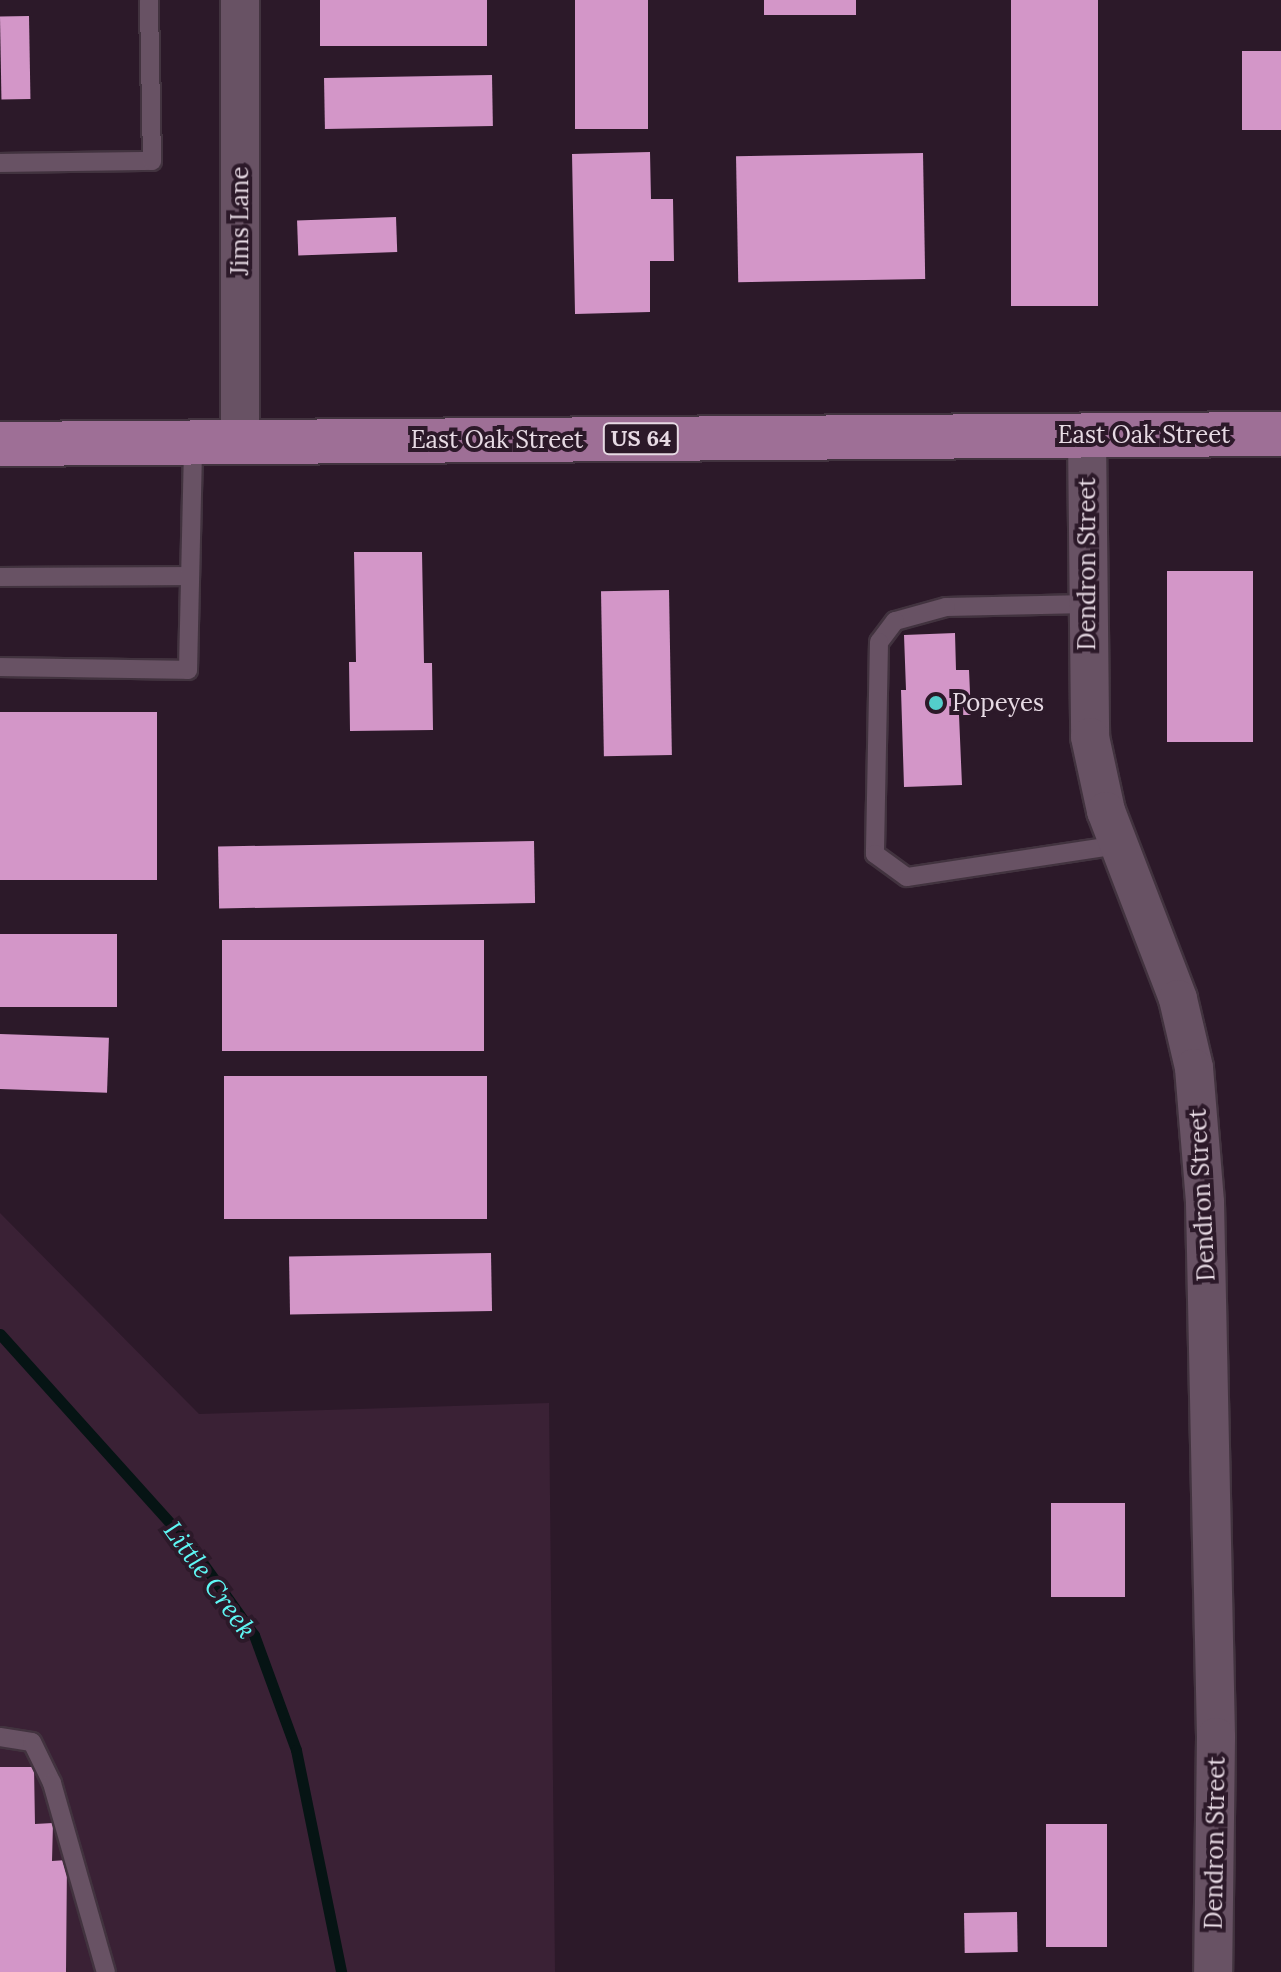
<!DOCTYPE html>
<html>
<head>
<meta charset="utf-8">
<style>
	body { margin:0 }
	#map { position:relative; width:1281px; height:1972px; overflow:hidden; background:#2c1929; font-family:Lora,serif }
	div>[style] { position:absolute }
	.built>* { inset:0; background:#3a2135 }
	.stream>* { height:11px; margin:-5.5px; padding:0 5.5px; transform-origin:5.5px; border-radius:5.5px; background:#061414 }
	.building>* { inset:0; background:#d396c8; transform-origin:0 0 }
	.roads { filter:drop-shadow(2px 0 #42333f) drop-shadow(-2px 0 #42333f) drop-shadow(0 2px #42333f) drop-shadow(0 -2px #42333f) }
	.service>* { height:18px; margin:-9px; padding:0 9px; transform-origin:9px; border-radius:9px; background:#685264 }
	.minor>* { height:38px; margin:-19px; padding:0 19px; transform-origin:19px; border-radius:19px; background:#685264 }
	.trunk>* { height:44px; margin:-22px; padding:0 22px; transform-origin:22px; border-radius:22px; background:#9e6f96 }
	.dots>* { width:22px; height:22px; translate:-50% -50%; box-sizing:border-box; border:4px solid #2c1929; border-radius:50% }
	span { translate:-50% -50%; white-space:nowrap; text-align:center; line-height:1.15; -webkit-text-stroke:8px #2c1929; paint-order:stroke }
	.shield-label span { padding:2px 6px; background:#2c1929; border:2px solid; border-radius:6px; -webkit-text-stroke-width:0 }
	.shield-label { font-size:22px; color:#e7dae4; font-weight:700 }
	.street-label { font-size:24px; color:#e7dae4 }
	.poi-label { font-size:24px; color:#e7dae4 }
	.left { translate:0 -50%; text-align:left }
	.water-label { font-size:26px; color:#5ef7f4; font-style:italic }
</style>
</head>
<body>
<div id="map">
	<div class="built">
		<i style="clip-path:polygon(0 1213px,199px 1414px,549px 1403px,555px 1972px,0 1972px)"></i>
	</div>
	<div class="stream">
		<i style="left:0;top:1334px;width:283px;rotate:48deg"></i>
		<i style="left:189px;top:1544px;width:112px;rotate:54.5deg"></i>
		<i style="left:254px;top:1635px;width:122px;rotate:69.9deg"></i>
		<i style="left:296px;top:1750px;width:227px;rotate:78.5deg"></i>
	</div>
	<div class="building">
		<i style="left:320px;top:0;width:167px;height:46px"></i>
		<i style="left:575px;top:0;width:73px;height:129px"></i>
		<i style="left:764px;top:0;width:92px;height:15px"></i>
		<i style="left:1011px;top:0;width:87px;height:306px"></i>
		<i style="left:29px;top:16px;width:83px;height:29px;rotate:89deg"></i>
		<i style="left:1242px;top:51px;width:39px;height:79px"></i>
		<i style="left:492px;top:75px;width:51px;height:168px;rotate:89deg"></i>
		<i style="clip-path:polygon(650px 152px,651px 199px,673px 199px,674px 261px,650px 261px,650px 312px,575px 314px,572px 154px)"></i>
		<i style="left:923px;top:153px;width:126px;height:187px;rotate:89deg"></i>
		<i style="left:396px;top:217px;width:35px;height:99px;rotate:88deg"></i>
		<i style="clip-path:polygon(354px 552px,422px 552px,424px 663px,432px 663px,433px 730px,350px 731px,349px 662px,356px 662px)"></i>
		<i style="left:1253px;top:571px;width:171px;height:86px;rotate:90deg"></i>
		<i style="left:669px;top:590px;width:165px;height:68px;rotate:89deg"></i>
		<i style="clip-path:polygon(955px 633px,956px 670px,969px 670px,971px 715px,959px 715px,962px 785px,904px 787px,901px 690px,906px 690px,904px 635px)"></i>
		<i style="left:0;top:712px;width:157px;height:168px"></i>
		<i style="left:534px;top:841px;width:62px;height:316px;rotate:89deg"></i>
		<i style="left:117px;top:934px;width:73px;height:117px;rotate:90deg"></i>
		<i style="left:222px;top:940px;width:262px;height:111px"></i>
		<i style="left:0;top:1034px;width:109px;height:55px;rotate:2deg"></i>
		<i style="left:487px;top:1076px;width:143px;height:263px;rotate:90deg"></i>
		<i style="left:491px;top:1253px;width:58px;height:202px;rotate:89deg"></i>
		<i style="left:1051px;top:1503px;width:74px;height:94px"></i>
		<i style="clip-path:polygon(0 1767px,34px 1767px,35px 1824px,53px 1823px,52px 1861px,67px 1860px,66px 1972px,0 1972px)"></i>
		<i style="left:1046px;top:1824px;width:61px;height:123px"></i>
		<i style="left:1017px;top:1912px;width:40px;height:53px;rotate:89deg"></i>
	</div>
	<div class="roads">
		<div class="service">
			<i style="left:0;top:163px;width:152px;rotate:-0.8deg"></i>
			<i style="left:152px;top:161px;width:161px;rotate:-91.1deg"></i>
			<i style="left:0;top:577px;width:190px;rotate:-0.3deg"></i>
			<i style="left:1088px;top:604px;width:142px;rotate:178.8deg"></i>
			<i style="left:946px;top:607px;width:53px;rotate:164.6deg"></i>
			<i style="left:895px;top:621px;width:26px;rotate:127deg"></i>
			<i style="left:879px;top:642px;width:212px;rotate:91.1deg"></i>
			<i style="left:875px;top:854px;width:39px;rotate:36deg"></i>
			<i style="left:907px;top:877px;width:214px;rotate:-8.6deg"></i>
			<i style="left:0;top:667px;width:188px;rotate:0.9deg"></i>
			<i style="left:188px;top:670px;width:227px;rotate:-88.7deg"></i>
			<i style="left:0;top:1737px;width:32px;rotate:9deg"></i>
			<i style="left:32px;top:1742px;width:46px;rotate:64deg"></i>
			<i style="left:52px;top:1783px;width:197px;rotate:74.1deg"></i>
		</div>
		<div class="minor">
			<i style="left:1087px;top:435px;width:302px;rotate:89.4deg"></i>
			<i style="left:1090px;top:737px;width:76px;rotate:77.8deg"></i>
			<i style="left:1106px;top:811px;width:201px;rotate:69deg"></i>
			<i style="left:1178px;top:999px;width:71px;rotate:76.9deg"></i>
			<i style="left:1194px;top:1068px;width:135px;rotate:85.3deg"></i>
			<i style="left:1205px;top:1203px;width:534px;rotate:88.82deg"></i>
			<i style="left:1216px;top:1737px;width:235px;rotate:90.7deg"></i>
			<i style="left:240px;top:443px;width:443px;rotate:-90deg"></i>
		</div>
		<div class="trunk">
			<i style="left:0;top:444px;width:1281px;rotate:-0.45deg"></i>
		</div>
	</div>
	<div class="dots">
		<i style="left:936px;top:703px;background:#53cdcb"></i>
	</div>
	<div class="shield-label">
		<span style="left:641px;top:439px">US 64</span>
	</div>
	<div class="street-label">
		<span style="left:240px;top:221px;rotate:-90deg">Jims Lane</span>
		<span style="left:1144px;top:435px">East Oak Street</span>
		<span style="left:497px;top:440px">East Oak Street</span>
		<span style="left:1087px;top:564px;rotate:-90deg">Dendron Street</span>
		<span style="left:1202px;top:1195px;rotate:-93deg">Dendron Street</span>
		<span style="left:1215px;top:1843px;rotate:-89deg">Dendron Street</span>
	</div>
	<div class="poi-label">
		<span class="left" style="left:952px;top:703px">Popeyes</span>
	</div>
	<div class="water-label">
		<span style="left:210px;top:1580px;rotate:54deg">Little Creek</span>
	</div>
</div>
</body>
</html>
